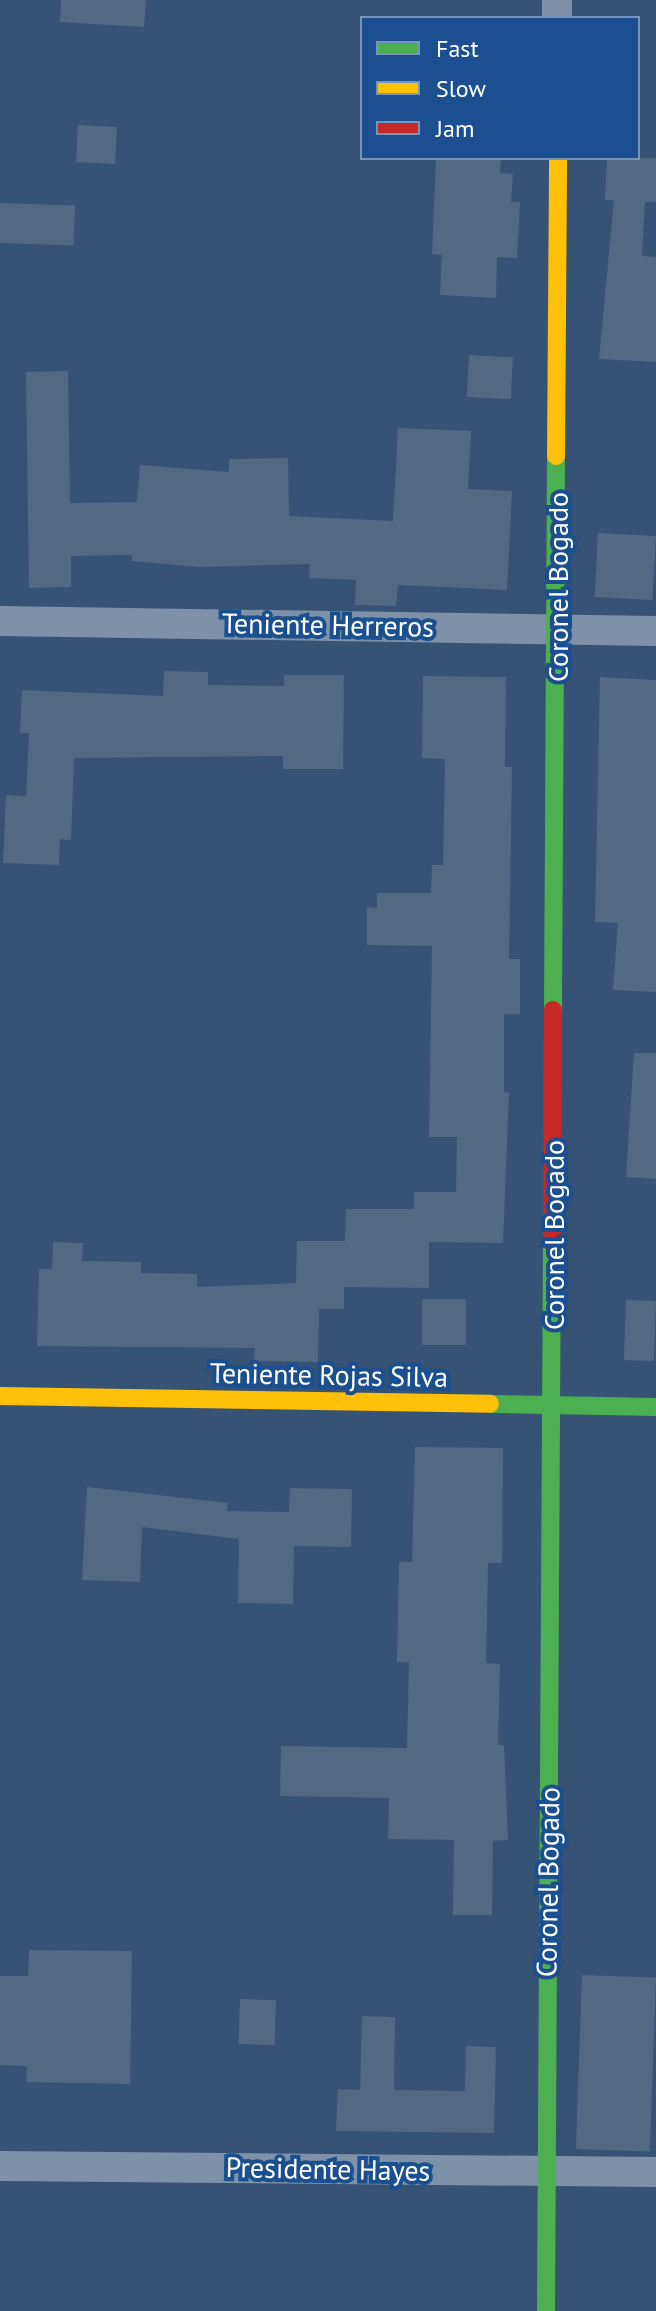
<!DOCTYPE html>
<html>
<head>
<meta charset="utf-8">
<style>
	body { margin:0 }
	#map { position:relative; width:656px; height:2311px; overflow:hidden; background:#365274; font-family:"PT Sans",sans-serif }
	div>[style] { position:absolute }
	.building>* { inset:0; background:#526984; transform-origin:0 0 }
	.street>* { height:30px; margin:-15px; padding:0 15px; transform-origin:15px; border-radius:15px; background:#7d92a8 }
	.fast>* { height:18px; margin:-9px; padding:0 9px; transform-origin:9px; border-radius:9px; background:#4caf50 }
	.slow>* { height:18px; margin:-9px; padding:0 9px; transform-origin:9px; border-radius:9px; background:#ffc107 }
	.jam>* { height:18px; margin:-9px; padding:0 9px; transform-origin:9px; border-radius:9px; background:#c62828 }
	span { translate:-50% -50%; white-space:nowrap; text-align:center; line-height:1.15; -webkit-text-stroke:8px #1b4f8f; paint-order:stroke }
	.street-label { font-size:28px; color:#fff }
	.legend { position:absolute; left:360px; top:16px; width:280px; height:144px; box-sizing:border-box; background:#1b4f8f; border:2px solid #7695bc; margin:0; padding:10px 14px; list-style:none; font-size:24px; color:#fff }
	.legend li { display:flex; align-items:center; gap:16px; height:40px }
	.legend b { width:40px; border:2px solid #7695bc }
</style>
</head>
<body>
<div id="map">
	<div class="building">
		<i style="clip-path:polygon(61px 0,146px 0,144px 27px,60px 22px)"></i>
		<i style="left:78px;top:125px;width:39px;height:37px;rotate:3deg"></i>
		<i style="clip-path:polygon(436px 158px,501px 158px,500px 173px,513px 174px,511px 202px,520px 202px,517px 258px,497px 257px,496px 298px,440px 295px,442px 255px,432px 254px)"></i>
		<i style="clip-path:polygon(607px 158px,656px 158px,656px 202px,645px 202px,642px 256px,656px 257px,656px 362px,599px 359px,614px 200px,605px 200px)"></i>
		<i style="left:0;top:203px;width:75px;height:40px;rotate:2deg"></i>
		<i style="left:469px;top:355px;width:44px;height:42px;rotate:3deg"></i>
		<i style="clip-path:polygon(68px 371px,70px 503px,137px 502px,140px 465px,229px 472px,229px 459px,288px 458px,289px 516px,393px 521px,398px 428px,471px 431px,468px 489px,512px 491px,507px 590px,398px 585px,396px 606px,355px 605px,356px 580px,309px 578px,310px 564px,199px 567px,132px 561px,132px 555px,71px 556px,71px 587px,29px 588px,26px 372px)"></i>
		<i style="left:598px;top:533px;width:58px;height:64px;rotate:3deg"></i>
		<i style="clip-path:polygon(164px 671px,208px 672px,208px 685px,284px 686px,284px 675px,344px 675px,343px 769px,283px 769px,283px 756px,74px 758px,71px 840px,60px 839px,59px 865px,3px 863px,6px 795px,26px 796px,29px 733px,20px 733px,22px 690px,163px 696px)"></i>
		<i style="clip-path:polygon(423px 676px,506px 677px,505px 767px,512px 767px,509px 959px,520px 959px,520px 1014px,504px 1014px,504px 1092px,509px 1093px,503px 1243px,429px 1242px,429px 1288px,344px 1287px,344px 1309px,319px 1309px,318px 1362px,254px 1361px,255px 1348px,37px 1346px,39px 1269px,52px 1269px,53px 1242px,83px 1243px,82px 1261px,141px 1262px,141px 1273px,197px 1274px,197px 1287px,296px 1283px,297px 1241px,345px 1241px,346px 1209px,414px 1209px,414px 1192px,456px 1192px,457px 1137px,429px 1137px,432px 946px,367px 945px,367px 907px,377px 908px,377px 893px,431px 893px,432px 865px,443px 865px,445px 759px,422px 758px)"></i>
		<i style="clip-path:polygon(600px 677px,656px 680px,656px 992px,613px 990px,618px 923px,595px 922px)"></i>
		<i style="clip-path:polygon(634px 1053px,656px 1053px,656px 1179px,626px 1177px)"></i>
		<i style="left:422px;top:1299px;width:44px;height:46px"></i>
		<i style="left:626px;top:1300px;width:30px;height:60px;rotate:2deg"></i>
		<i style="clip-path:polygon(415px 1447px,503px 1448px,502px 1563px,488px 1563px,486px 1663px,500px 1664px,498px 1745px,504px 1745px,508px 1840px,493px 1841px,492px 1915px,453px 1915px,454px 1840px,388px 1839px,389px 1798px,280px 1796px,281px 1746px,407px 1748px,409px 1662px,397px 1662px,399px 1562px,412px 1562px)"></i>
		<i style="clip-path:polygon(87px 1487px,228px 1503px,227px 1511px,289px 1512px,290px 1488px,352px 1489px,351px 1547px,294px 1546px,293px 1604px,238px 1603px,239px 1539px,142px 1527px,140px 1582px,82px 1580px)"></i>
		<i style="clip-path:polygon(29px 1950px,132px 1951px,130px 2084px,26px 2082px,27px 2066px,0 2065px,0 1976px,28px 1976px)"></i>
		<i style="left:582px;top:1975px;width:74px;height:174px;rotate:2deg"></i>
		<i style="left:240px;top:1999px;width:36px;height:45px;rotate:2deg"></i>
		<i style="clip-path:polygon(362px 2016px,395px 2017px,394px 2090px,465px 2091px,466px 2046px,496px 2047px,494px 2133px,336px 2131px,338px 2089px,360px 2090px)"></i>
	</div>
	<div class="street">
		<i style="left:557px;top:0;width:18px;rotate:90deg"></i>
		<i style="left:0;top:621px;width:656px;rotate:0.87deg"></i>
		<i style="left:0;top:2166px;width:656px;rotate:0.52deg"></i>
	</div>
	<div class="fast">
		<i style="left:553px;top:1010px;width:554px;rotate:-89.69deg"></i>
		<i style="left:490px;top:1404px;width:166px;rotate:1deg"></i>
		<i style="left:546px;top:2311px;width:1068px;rotate:-89.68deg"></i>
	</div>
	<div class="slow">
		<i style="left:556px;top:456px;width:298px;rotate:-89.6deg"></i>
		<i style="left:0;top:1396px;width:490px;rotate:0.9deg"></i>
	</div>
	<div class="jam">
		<i style="left:552px;top:1243px;width:233px;rotate:-89.8deg"></i>
	</div>
	<div class="street-label">
		<span style="left:558px;top:587px;rotate:-90deg">Coronel Bogado</span>
		<span style="left:328px;top:625px;rotate:1deg">Teniente Herreros</span>
		<span style="left:554px;top:1235px;rotate:-90deg">Coronel Bogado</span>
		<span style="left:329px;top:1375px;rotate:1deg">Teniente Rojas Silva</span>
		<span style="left:548px;top:1882px;rotate:-89deg">Coronel Bogado</span>
		<span style="left:328px;top:2169px;rotate:1deg">Presidente Hayes</span>
	</div>
	<ul class="legend">
	<li><b style="height:10px;background:#4caf50"></b>Fast</li>
	<li><b style="height:10px;background:#ffc107"></b>Slow</li>
	<li><b style="height:10px;background:#c62828"></b>Jam</li>
	</ul>
</div>
</body>
</html>
